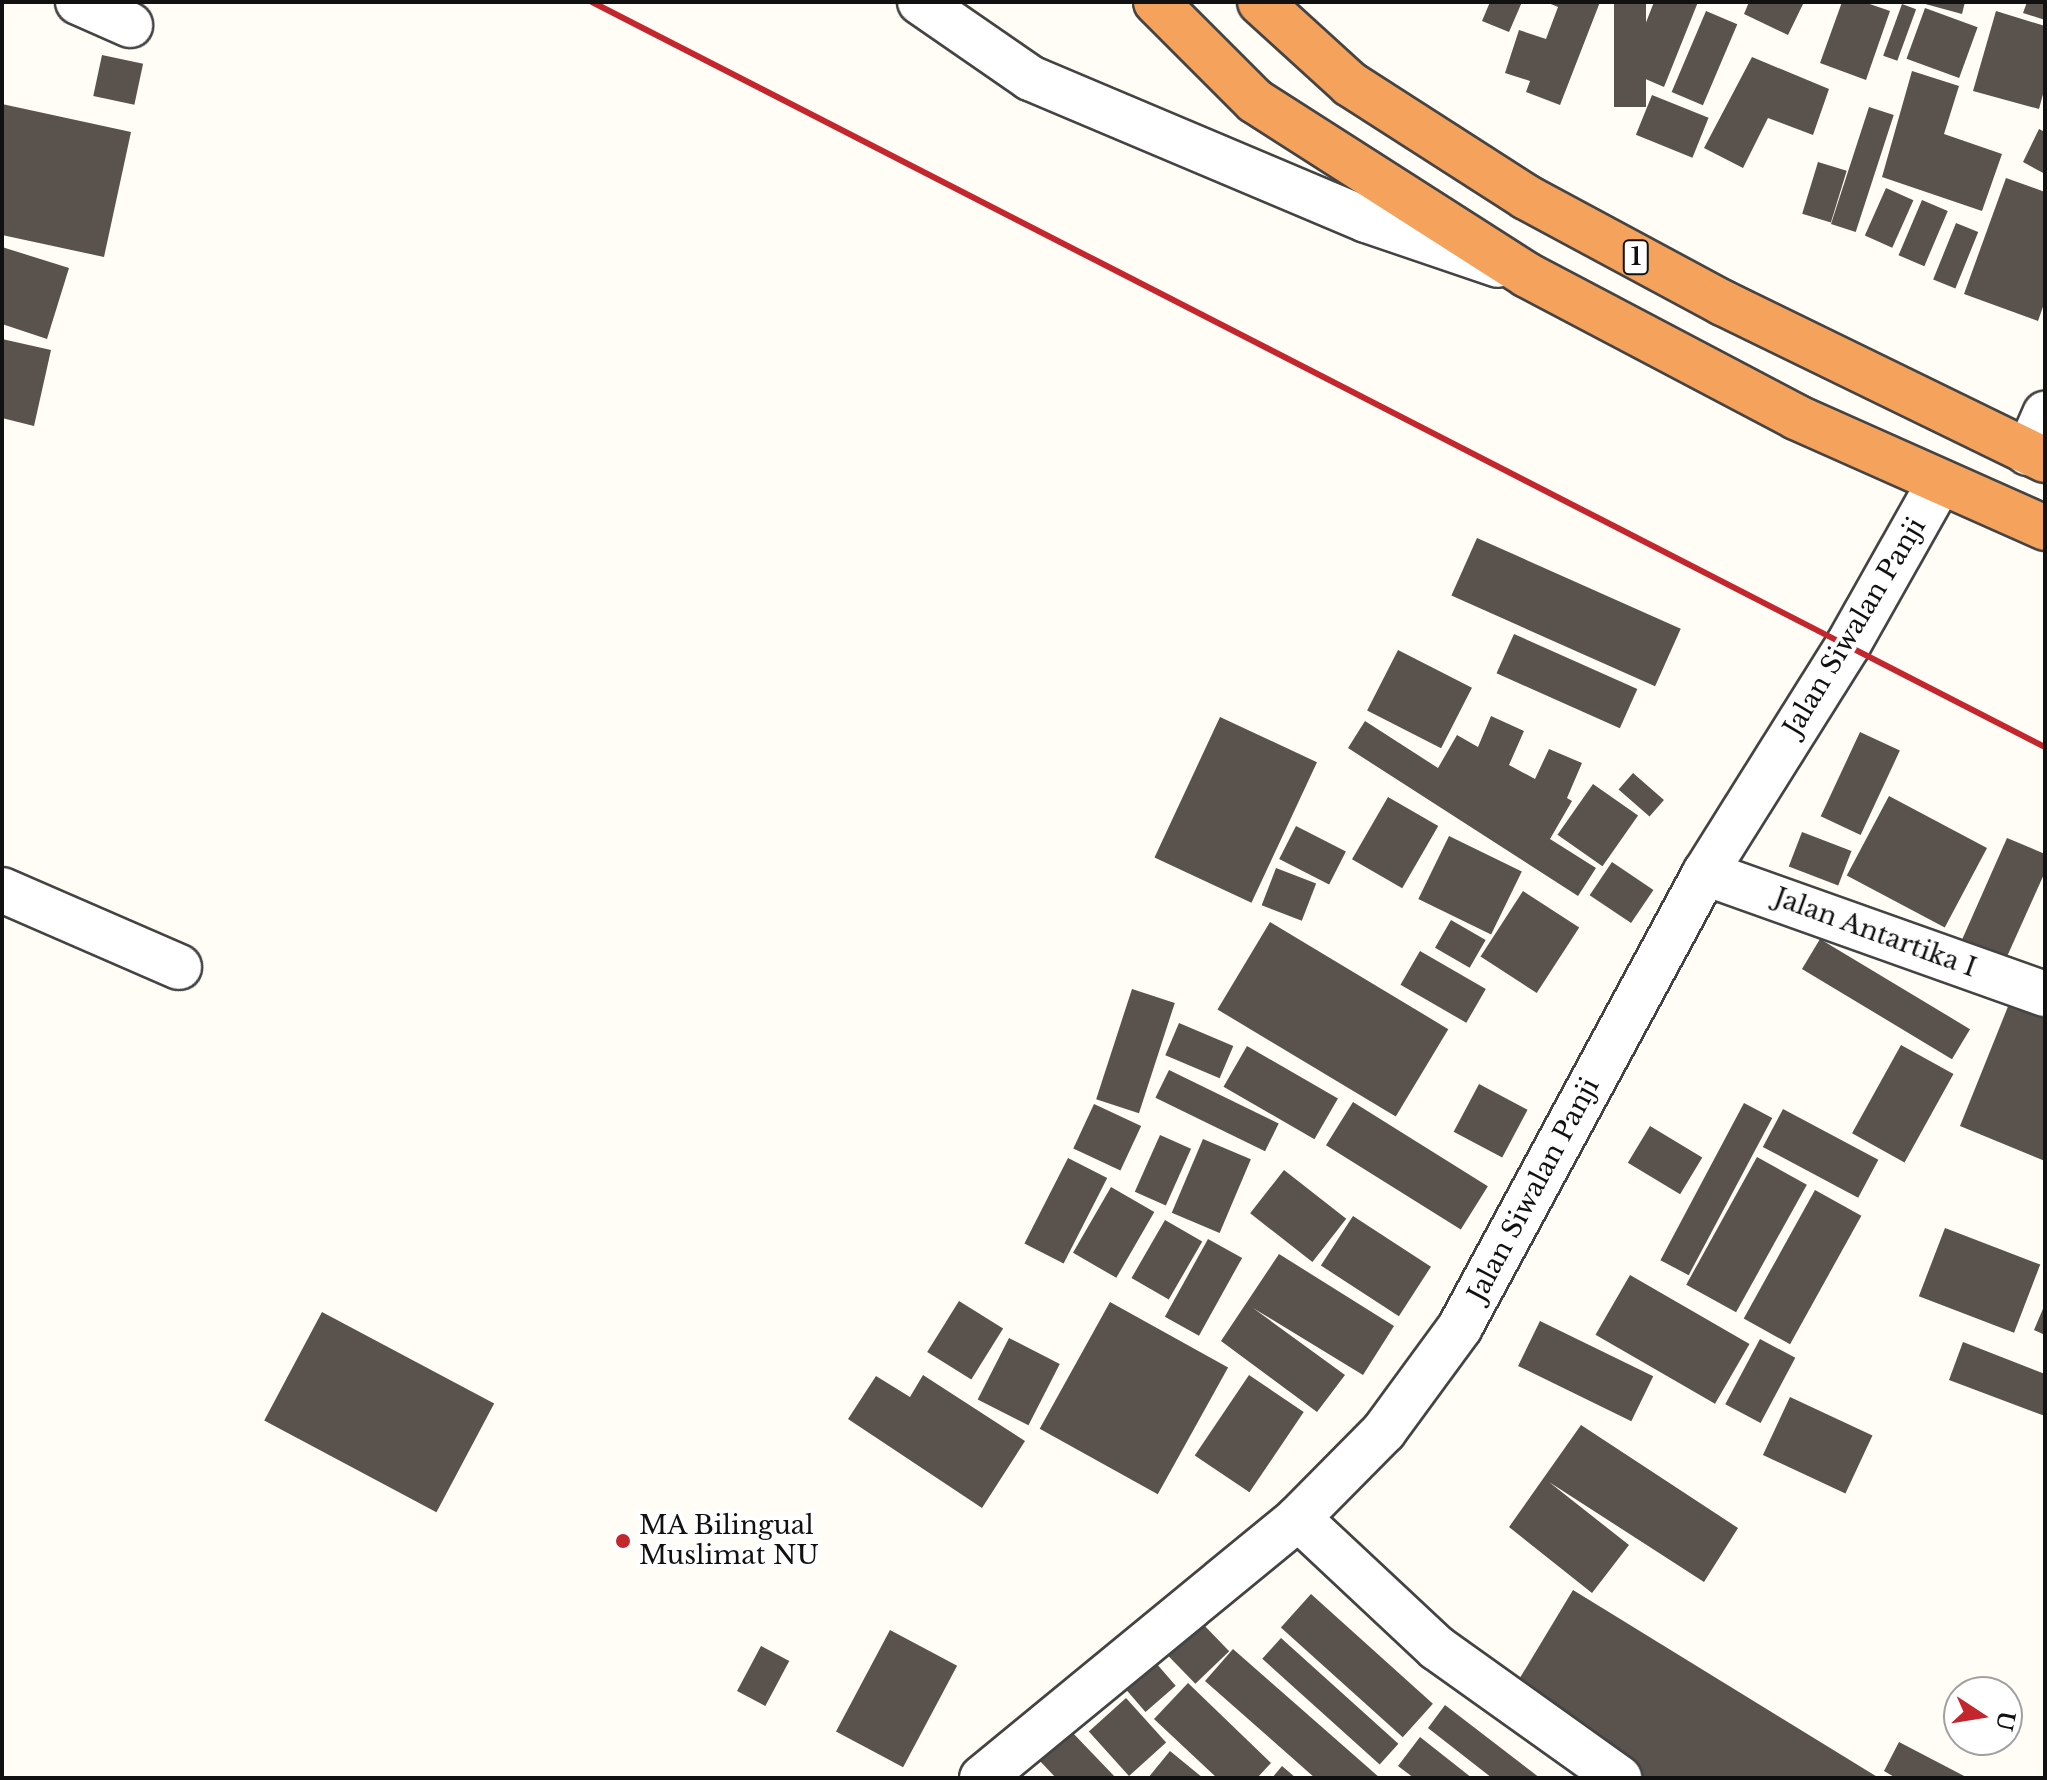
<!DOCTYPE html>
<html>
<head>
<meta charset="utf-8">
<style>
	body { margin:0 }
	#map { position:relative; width:2047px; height:1780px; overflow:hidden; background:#fffdf5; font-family:"Libre Baskerville",serif }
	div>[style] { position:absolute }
	.building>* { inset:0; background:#5a524d; transform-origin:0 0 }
	.roads { filter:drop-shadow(2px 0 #444) drop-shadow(-2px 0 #444) drop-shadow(0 2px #444) drop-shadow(0 -2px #444) }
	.minor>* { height:44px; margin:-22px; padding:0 22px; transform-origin:22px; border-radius:22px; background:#fff }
	.highway>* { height:44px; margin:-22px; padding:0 22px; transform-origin:22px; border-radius:22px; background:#f5a25d }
	.rail>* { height:6px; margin:-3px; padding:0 3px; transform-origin:3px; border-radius:3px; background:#c4262e }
	.dots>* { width:22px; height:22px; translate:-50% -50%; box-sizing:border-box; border:4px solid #fff; border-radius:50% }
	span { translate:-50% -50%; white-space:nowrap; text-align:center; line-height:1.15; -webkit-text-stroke:8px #fff; paint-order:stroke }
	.shield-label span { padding:2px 6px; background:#fff; border:2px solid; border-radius:6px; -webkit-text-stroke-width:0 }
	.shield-label { font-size:24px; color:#111; font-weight:700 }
	.street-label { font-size:26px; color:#111 }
	.poi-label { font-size:26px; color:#111 }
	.left { translate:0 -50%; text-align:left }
	.frame { position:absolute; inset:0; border:4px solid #111; pointer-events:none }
	.north { position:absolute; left:1943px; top:1676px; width:80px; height:80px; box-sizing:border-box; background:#fff; border:2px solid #a0a0a0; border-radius:50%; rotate:102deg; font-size:22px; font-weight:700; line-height:32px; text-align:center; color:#111 }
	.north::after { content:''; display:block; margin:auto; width:28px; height:36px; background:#c4262e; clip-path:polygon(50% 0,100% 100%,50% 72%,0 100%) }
</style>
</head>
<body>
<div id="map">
	<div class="building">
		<i style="clip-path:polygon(1490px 2px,1522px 2px,1509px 32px,1482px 21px)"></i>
		<i style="clip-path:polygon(1546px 2px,1600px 2px,1560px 105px,1526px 92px,1530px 81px,1505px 73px,1519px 30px,1546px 39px,1558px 7px)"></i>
		<i style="left:1614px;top:2px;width:32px;height:105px"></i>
		<i style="clip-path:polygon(1654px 2px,1698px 2px,1664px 87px,1627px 71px)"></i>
		<i style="clip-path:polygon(1749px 2px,1804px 2px,1788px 35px,1744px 14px)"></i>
		<i style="clip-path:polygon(1842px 2px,1864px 2px,1890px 11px,1866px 80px,1820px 63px)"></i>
		<i style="clip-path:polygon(1918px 2px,1965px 2px,1962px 14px)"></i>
		<i style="clip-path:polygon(2027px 2px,2045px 2px,2045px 20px,2023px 13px)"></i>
		<i style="left:1902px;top:4px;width:15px;height:55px;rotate:20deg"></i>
		<i style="left:1925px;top:8px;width:56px;height:54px;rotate:20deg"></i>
		<i style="left:1706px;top:11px;width:34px;height:88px;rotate:23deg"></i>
		<i style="clip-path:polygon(1996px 11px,2045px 26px,2045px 87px,2039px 109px,1973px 91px)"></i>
		<i style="left:102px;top:55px;width:42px;height:42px;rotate:12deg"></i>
		<i style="clip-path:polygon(1752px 57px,1829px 89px,1813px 135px,1768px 118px,1743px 168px,1704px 148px)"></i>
		<i style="clip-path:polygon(1912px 71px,1959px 86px,1944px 134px,2002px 154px,1982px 211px,1882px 177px)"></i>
		<i style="left:1652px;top:95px;width:61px;height:43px;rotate:22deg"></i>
		<i style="clip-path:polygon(2px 104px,131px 132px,104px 257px,2px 235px)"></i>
		<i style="left:1869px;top:107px;width:26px;height:123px;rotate:18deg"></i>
		<i style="clip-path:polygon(2039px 129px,2045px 132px,2045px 174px,2023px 162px)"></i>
		<i style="left:1818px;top:162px;width:30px;height:54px;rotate:17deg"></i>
		<i style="clip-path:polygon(2006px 178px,2045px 192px,2045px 301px,2038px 321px,1964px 294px)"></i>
		<i style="left:1886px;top:188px;width:30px;height:52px;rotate:24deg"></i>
		<i style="left:1922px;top:200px;width:28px;height:60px;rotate:23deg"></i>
		<i style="left:1956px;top:223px;width:24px;height:61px;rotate:22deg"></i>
		<i style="clip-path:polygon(2px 247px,69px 268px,47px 339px,2px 324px)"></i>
		<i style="clip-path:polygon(2px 339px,51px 350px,34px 426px,2px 418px)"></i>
		<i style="left:1477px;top:538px;width:223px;height:63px;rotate:24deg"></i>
		<i style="left:1514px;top:634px;width:135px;height:43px;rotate:24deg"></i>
		<i style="left:1398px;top:650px;width:83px;height:68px;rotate:27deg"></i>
		<i style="clip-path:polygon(1491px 716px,1524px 731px,1509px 765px,1535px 779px,1549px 749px,1582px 763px,1567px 798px,1572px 801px,1550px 839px,1596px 868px,1578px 896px,1348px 748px,1365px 721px,1438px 768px,1457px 735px,1478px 747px)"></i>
		<i style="left:1220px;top:717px;width:107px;height:155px;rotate:25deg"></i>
		<i style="left:1860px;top:732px;width:44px;height:93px;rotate:25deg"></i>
		<i style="left:1633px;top:773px;width:41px;height:22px;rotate:41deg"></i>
		<i style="left:1593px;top:784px;width:55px;height:62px;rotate:35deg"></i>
		<i style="left:1889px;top:796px;width:111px;height:90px;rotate:28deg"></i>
		<i style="left:1388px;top:797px;width:58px;height:72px;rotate:30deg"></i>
		<i style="left:1296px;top:826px;width:56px;height:37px;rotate:27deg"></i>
		<i style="left:1802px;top:832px;width:53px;height:37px;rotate:21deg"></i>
		<i style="left:1449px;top:836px;width:81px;height:70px;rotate:26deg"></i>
		<i style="clip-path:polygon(2007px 838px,2045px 854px,2045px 872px,2005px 961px,1961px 942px)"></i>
		<i style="left:1612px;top:862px;width:50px;height:40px;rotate:34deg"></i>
		<i style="left:1276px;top:868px;width:43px;height:40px;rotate:21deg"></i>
		<i style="left:1523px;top:891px;width:67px;height:78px;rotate:33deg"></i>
		<i style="left:1451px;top:920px;width:40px;height:32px;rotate:30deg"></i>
		<i style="left:1270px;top:922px;width:208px;height:102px;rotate:31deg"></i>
		<i style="left:1820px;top:939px;width:175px;height:35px;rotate:31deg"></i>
		<i style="left:1420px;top:951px;width:76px;height:39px;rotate:30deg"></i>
		<i style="left:1132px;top:989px;width:45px;height:116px;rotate:18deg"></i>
		<i style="clip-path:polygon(2009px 1004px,2045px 1018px,2045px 1161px,1960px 1126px)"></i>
		<i style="left:1179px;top:1023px;width:59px;height:35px;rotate:23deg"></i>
		<i style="left:1901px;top:1045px;width:60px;height:101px;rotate:29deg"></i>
		<i style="left:1247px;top:1046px;width:105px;height:47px;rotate:30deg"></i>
		<i style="left:1169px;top:1070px;width:122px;height:31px;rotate:26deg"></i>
		<i style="left:1479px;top:1084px;width:55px;height:54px;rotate:28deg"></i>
		<i style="left:1353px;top:1102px;width:159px;height:51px;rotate:32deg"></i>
		<i style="left:1744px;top:1103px;width:32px;height:178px;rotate:28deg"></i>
		<i style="left:1094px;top:1104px;width:52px;height:49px;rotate:25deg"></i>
		<i style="left:1783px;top:1109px;width:108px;height:43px;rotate:28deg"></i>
		<i style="left:1650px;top:1126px;width:61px;height:43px;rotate:31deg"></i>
		<i style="left:1160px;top:1135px;width:34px;height:62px;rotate:24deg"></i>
		<i style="left:1203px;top:1139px;width:52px;height:80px;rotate:23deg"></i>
		<i style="left:1757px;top:1157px;width:57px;height:146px;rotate:29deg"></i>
		<i style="left:1068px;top:1158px;width:44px;height:96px;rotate:27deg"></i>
		<i style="left:1284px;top:1170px;width:79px;height:55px;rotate:38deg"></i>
		<i style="left:1111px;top:1187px;width:50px;height:76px;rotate:30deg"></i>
		<i style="left:1815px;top:1190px;width:53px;height:147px;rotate:29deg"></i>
		<i style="left:1353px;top:1216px;width:93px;height:59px;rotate:33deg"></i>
		<i style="left:1165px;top:1220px;width:43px;height:67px;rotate:30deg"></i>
		<i style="left:1945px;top:1228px;width:102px;height:73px;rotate:21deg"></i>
		<i style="left:1208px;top:1239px;width:39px;height:89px;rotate:29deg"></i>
		<i style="clip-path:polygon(1279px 1254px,1394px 1326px,1363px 1375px,1253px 1308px,1345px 1375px,1317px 1412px,1221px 1341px)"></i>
		<i style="left:1630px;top:1275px;width:138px;height:69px;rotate:30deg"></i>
		<i style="left:959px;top:1301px;width:52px;height:60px;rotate:32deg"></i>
		<i style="left:1110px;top:1302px;width:135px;height:145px;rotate:29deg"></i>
		<i style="clip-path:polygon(2045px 1304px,2045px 1335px,2034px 1330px)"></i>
		<i style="left:322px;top:1312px;width:195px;height:123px;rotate:28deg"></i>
		<i style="left:1540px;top:1321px;width:126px;height:50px;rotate:26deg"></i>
		<i style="left:1009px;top:1338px;width:57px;height:69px;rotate:27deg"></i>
		<i style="left:1760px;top:1339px;width:40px;height:74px;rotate:28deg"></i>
		<i style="clip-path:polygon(1963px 1342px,2045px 1374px,2045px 1416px,1949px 1380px)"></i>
		<i style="clip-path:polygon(923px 1375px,1025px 1441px,982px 1508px,848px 1419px,876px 1376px,910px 1397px)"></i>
		<i style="left:1249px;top:1375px;width:66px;height:97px;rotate:34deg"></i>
		<i style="left:1790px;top:1397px;width:91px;height:64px;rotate:25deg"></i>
		<i style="clip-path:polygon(1581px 1425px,1738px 1528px,1704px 1582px,1549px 1482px,1629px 1545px,1592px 1593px,1509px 1527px)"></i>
		<i style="clip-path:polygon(1573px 1590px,1879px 1778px,1642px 1778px,1509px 1696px)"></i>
		<i style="left:1311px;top:1594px;width:164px;height:45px;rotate:42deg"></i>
		<i style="left:1200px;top:1621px;width:42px;height:47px;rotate:46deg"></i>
		<i style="left:890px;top:1630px;width:76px;height:115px;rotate:28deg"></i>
		<i style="left:1281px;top:1638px;width:158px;height:28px;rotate:42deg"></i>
		<i style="left:761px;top:1646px;width:32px;height:51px;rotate:28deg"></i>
		<i style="clip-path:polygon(1233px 1649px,1380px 1778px,1315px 1778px,1205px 1681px)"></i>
		<i style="left:1156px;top:1663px;width:30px;height:40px;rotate:49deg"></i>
		<i style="clip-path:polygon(1188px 1683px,1271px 1763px,1257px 1778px,1217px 1778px,1154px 1719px)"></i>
		<i style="left:1126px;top:1698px;width:60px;height:50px;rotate:48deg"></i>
		<i style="clip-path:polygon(1445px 1705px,1540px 1778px,1492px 1778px,1428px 1728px)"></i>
		<i style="clip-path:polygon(1070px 1730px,1116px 1778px,1056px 1778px,1039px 1760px)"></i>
		<i style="clip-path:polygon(1420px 1737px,1472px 1778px,1414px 1778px,1398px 1766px)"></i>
		<i style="clip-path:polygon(1899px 1742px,1968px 1778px,1896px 1778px,1884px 1771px)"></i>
		<i style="clip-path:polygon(1170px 1751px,1203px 1778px,1148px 1778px)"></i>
		<i style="clip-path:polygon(1282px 1766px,1296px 1778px,1272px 1778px)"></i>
	</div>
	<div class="roads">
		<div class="minor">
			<i style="left:78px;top:2px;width:57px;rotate:23.9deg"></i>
			<i style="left:920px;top:2px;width:134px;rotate:34.6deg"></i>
			<i style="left:1030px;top:78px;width:365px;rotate:22.9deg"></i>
			<i style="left:1366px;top:220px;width:139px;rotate:18.8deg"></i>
			<i style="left:2028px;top:453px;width:43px;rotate:-66.4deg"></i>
			<i style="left:1705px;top:873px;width:361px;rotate:19.6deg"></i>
			<i style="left:2px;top:890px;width:193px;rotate:23.5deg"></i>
			<i style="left:1298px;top:1518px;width:190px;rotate:43.1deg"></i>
			<i style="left:1437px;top:1648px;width:224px;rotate:35.5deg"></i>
			<i style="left:982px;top:1778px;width:409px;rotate:-39.4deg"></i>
			<i style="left:1298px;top:1518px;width:122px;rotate:-45.3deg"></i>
			<i style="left:1384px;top:1431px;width:129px;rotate:-53.8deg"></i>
			<i style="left:1460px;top:1327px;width:516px;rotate:-61.65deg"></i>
			<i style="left:1705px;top:873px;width:269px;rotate:-57.9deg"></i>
			<i style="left:1848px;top:645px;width:187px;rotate:-60.6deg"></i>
		</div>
		<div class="highway">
			<i style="left:1156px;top:2px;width:140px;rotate:45deg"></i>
			<i style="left:1255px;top:101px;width:323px;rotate:32.6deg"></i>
			<i style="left:1527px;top:275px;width:304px;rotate:27.8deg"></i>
			<i style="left:1796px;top:417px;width:273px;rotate:24deg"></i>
			<i style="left:1260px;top:2px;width:122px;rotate:42.3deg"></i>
			<i style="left:1350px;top:84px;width:209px;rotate:32.7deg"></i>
			<i style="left:1526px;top:197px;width:224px;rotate:28.3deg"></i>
			<i style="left:1723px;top:303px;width:358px;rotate:26deg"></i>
		</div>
	</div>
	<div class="rail">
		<i style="left:592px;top:2px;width:1633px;rotate:27.15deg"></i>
	</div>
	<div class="dots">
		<i style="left:623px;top:1541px;background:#c4262e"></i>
	</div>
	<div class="shield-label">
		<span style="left:1636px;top:257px">1</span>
	</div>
	<div class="street-label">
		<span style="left:1855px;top:627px;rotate:-59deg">Jalan Siwalan Panji</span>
		<span style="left:1875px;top:933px;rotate:20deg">Jalan Antartika I</span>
		<span style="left:1534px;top:1190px;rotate:-62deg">Jalan Siwalan Panji</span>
	</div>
	<div class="poi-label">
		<span class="left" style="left:639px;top:1541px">MA Bilingual<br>Muslimat NU</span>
	</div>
	<div class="frame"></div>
	<div class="north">U</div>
</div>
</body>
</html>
